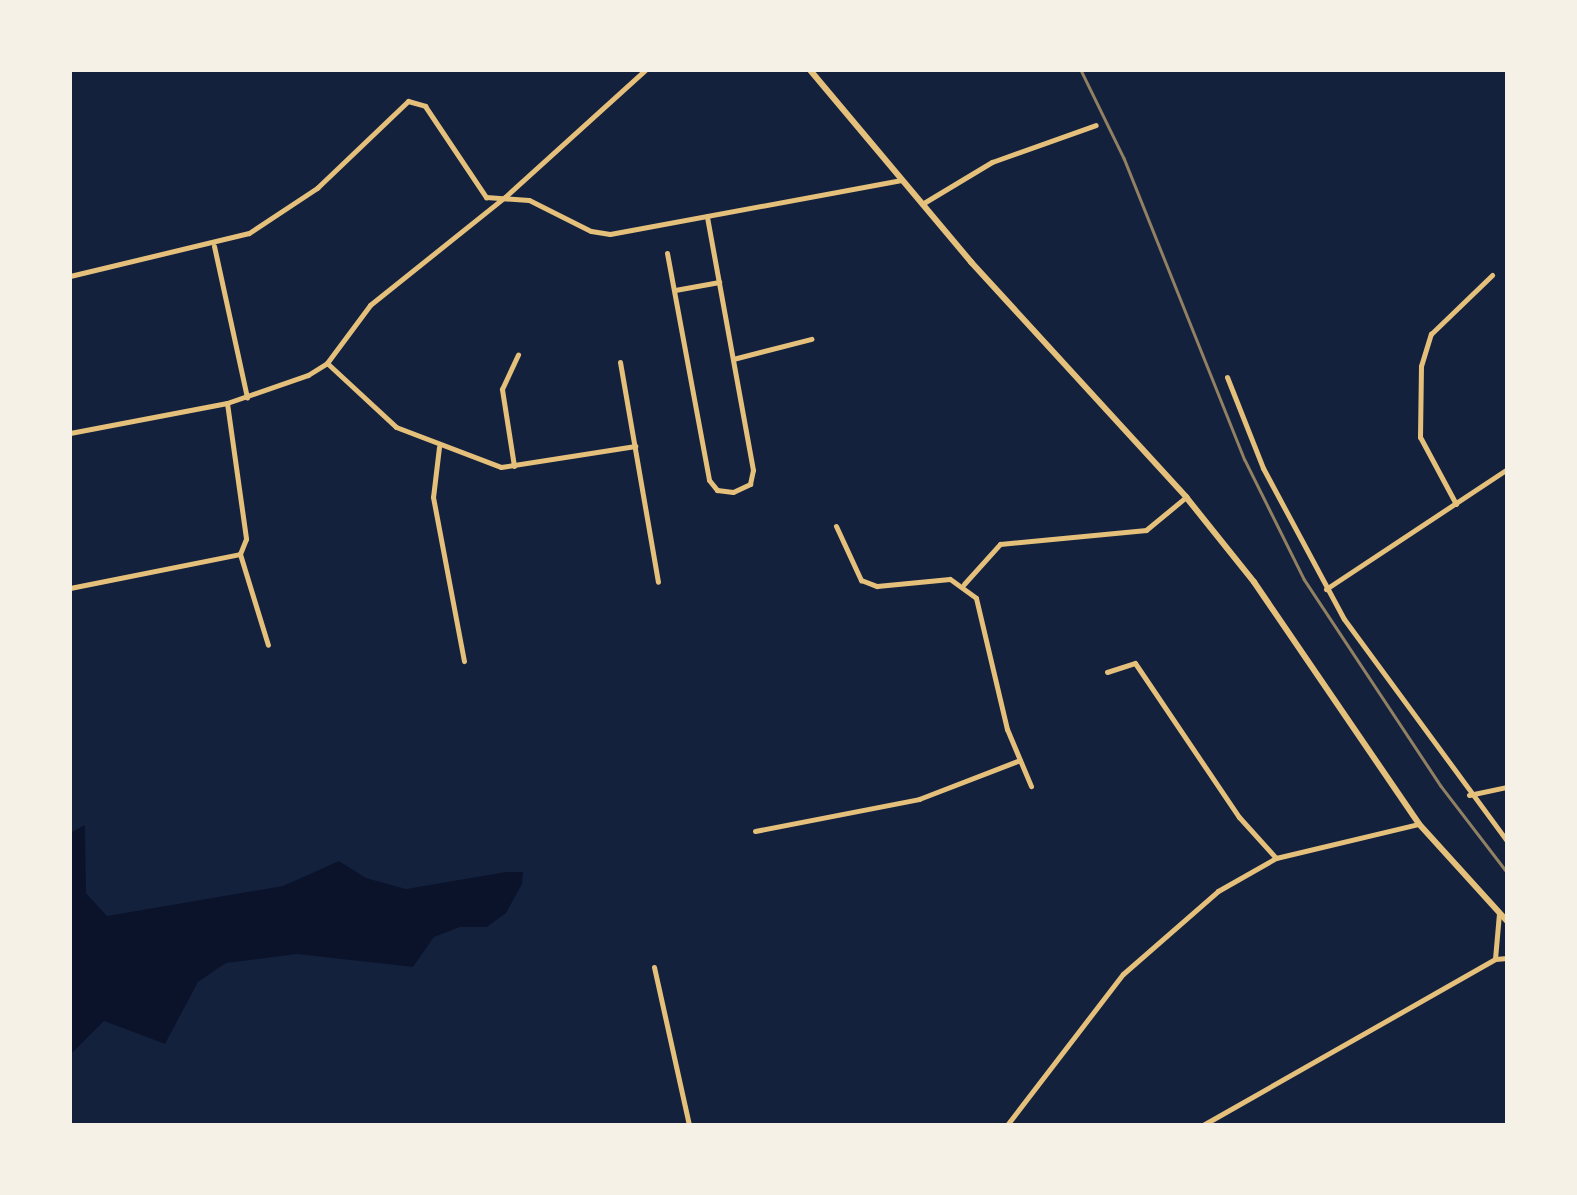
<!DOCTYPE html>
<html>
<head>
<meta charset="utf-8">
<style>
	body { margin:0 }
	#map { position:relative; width:1577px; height:1195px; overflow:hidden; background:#14213d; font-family:"Source Serif 4",serif }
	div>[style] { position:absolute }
	.water>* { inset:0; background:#0b132b }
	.minor>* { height:5px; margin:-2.5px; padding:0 2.5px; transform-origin:2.5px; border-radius:2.5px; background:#e5c07b }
	.secondary>* { height:6px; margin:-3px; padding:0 3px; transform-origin:3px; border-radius:3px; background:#e5c07b }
	.rail>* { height:2.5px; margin:-1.25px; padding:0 1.25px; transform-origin:1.25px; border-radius:1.25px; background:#918062 }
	span { translate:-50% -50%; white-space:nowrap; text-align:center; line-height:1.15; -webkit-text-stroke:8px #f6f1e7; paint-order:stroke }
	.frame { position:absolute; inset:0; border:72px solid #f6f1e7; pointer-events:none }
</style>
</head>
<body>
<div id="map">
	<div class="water">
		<i style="clip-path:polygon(85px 825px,86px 893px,107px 916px,283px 886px,339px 861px,366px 878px,406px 889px,506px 872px,523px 872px,522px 884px,506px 913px,487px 927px,460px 927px,434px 937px,413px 967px,297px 954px,226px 963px,198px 982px,165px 1044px,104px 1021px,70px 1055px,70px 833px)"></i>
	</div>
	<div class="minor">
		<i style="left:922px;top:204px;width:82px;rotate:-31deg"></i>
		<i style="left:992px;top:162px;width:110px;rotate:-19.6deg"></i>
		<i style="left:214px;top:246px;width:155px;rotate:77.7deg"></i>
		<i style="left:667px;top:253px;width:231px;rotate:79.5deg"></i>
		<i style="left:709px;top:480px;width:13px;rotate:51deg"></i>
		<i style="left:717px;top:490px;width:16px;rotate:7deg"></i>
		<i style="left:733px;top:492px;width:19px;rotate:-25deg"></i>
		<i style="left:750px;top:484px;width:14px;rotate:-78deg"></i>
		<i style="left:753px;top:470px;width:258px;rotate:-100.3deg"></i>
		<i style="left:70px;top:276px;width:184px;rotate:-13.5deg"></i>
		<i style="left:249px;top:233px;width:82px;rotate:-33.5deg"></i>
		<i style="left:317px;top:188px;width:126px;rotate:-43.7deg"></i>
		<i style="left:408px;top:101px;width:18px;rotate:16deg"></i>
		<i style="left:425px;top:106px;width:110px;rotate:56.2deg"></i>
		<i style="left:486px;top:197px;width:43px;rotate:4deg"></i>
		<i style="left:529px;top:200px;width:69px;rotate:26.6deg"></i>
		<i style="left:591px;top:231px;width:19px;rotate:9deg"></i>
		<i style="left:610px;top:234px;width:295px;rotate:-10.5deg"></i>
		<i style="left:675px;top:290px;width:45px;rotate:-10.3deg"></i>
		<i style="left:733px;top:359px;width:81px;rotate:-14.4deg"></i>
		<i style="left:620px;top:362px;width:223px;rotate:80.2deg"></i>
		<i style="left:327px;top:363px;width:94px;rotate:42.8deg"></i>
		<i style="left:396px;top:427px;width:112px;rotate:20.9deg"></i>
		<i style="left:501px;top:467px;width:136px;rotate:-8.9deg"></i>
		<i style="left:1227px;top:377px;width:98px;rotate:68.4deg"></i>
		<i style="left:1263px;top:468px;width:171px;rotate:61.8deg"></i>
		<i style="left:1344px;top:619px;width:275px;rotate:53.7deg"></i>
		<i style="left:227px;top:403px;width:137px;rotate:82deg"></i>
		<i style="left:246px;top:539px;width:16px;rotate:112deg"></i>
		<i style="left:240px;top:554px;width:95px;rotate:72.9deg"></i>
		<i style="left:70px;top:433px;width:160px;rotate:-10.8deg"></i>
		<i style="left:227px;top:403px;width:86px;rotate:-19.1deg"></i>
		<i style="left:308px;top:375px;width:22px;rotate:-32deg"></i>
		<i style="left:327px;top:363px;width:72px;rotate:-53.4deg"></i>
		<i style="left:370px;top:305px;width:173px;rotate:-38.7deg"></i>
		<i style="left:505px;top:197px;width:189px;rotate:-42.2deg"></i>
		<i style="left:439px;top:447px;width:50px;rotate:96.8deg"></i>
		<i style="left:433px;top:497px;width:167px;rotate:79.3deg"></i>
		<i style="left:514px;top:466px;width:78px;rotate:-98.9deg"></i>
		<i style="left:502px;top:389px;width:38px;rotate:-65deg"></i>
		<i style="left:1456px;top:504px;width:76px;rotate:-118.2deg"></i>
		<i style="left:1420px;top:437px;width:71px;rotate:-89.2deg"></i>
		<i style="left:1421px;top:366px;width:34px;rotate:-73deg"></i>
		<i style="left:1431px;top:334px;width:85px;rotate:-44deg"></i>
		<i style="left:836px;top:526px;width:60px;rotate:65.2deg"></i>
		<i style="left:861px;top:580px;width:17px;rotate:21deg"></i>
		<i style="left:877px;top:586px;width:73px;rotate:-5.5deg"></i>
		<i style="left:950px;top:579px;width:32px;rotate:36deg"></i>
		<i style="left:976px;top:598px;width:135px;rotate:76.7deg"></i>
		<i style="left:1007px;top:729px;width:62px;rotate:67.2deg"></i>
		<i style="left:964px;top:584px;width:54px;rotate:-48deg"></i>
		<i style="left:1000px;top:544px;width:147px;rotate:-5.5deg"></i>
		<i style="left:1146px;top:530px;width:52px;rotate:-39.5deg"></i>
		<i style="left:70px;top:588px;width:173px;rotate:-11.3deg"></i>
		<i style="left:1326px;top:589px;width:217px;rotate:-33.5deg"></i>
		<i style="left:1107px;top:672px;width:29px;rotate:-18deg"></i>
		<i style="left:1135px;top:663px;width:186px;rotate:56deg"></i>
		<i style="left:1239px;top:817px;width:55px;rotate:47.9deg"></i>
		<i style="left:1469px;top:795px;width:39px;rotate:-12deg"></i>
		<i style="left:755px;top:831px;width:167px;rotate:-11deg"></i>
		<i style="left:919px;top:799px;width:108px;rotate:-21.1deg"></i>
		<i style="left:1495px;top:959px;width:46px;rotate:-85deg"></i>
		<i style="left:654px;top:967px;width:162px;rotate:77.5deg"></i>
		<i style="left:1007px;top:1125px;width:190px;rotate:-52.5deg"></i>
		<i style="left:1123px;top:974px;width:126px;rotate:-41.1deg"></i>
		<i style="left:1218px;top:891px;width:67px;rotate:-29.6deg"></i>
		<i style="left:1276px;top:858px;width:147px;rotate:-13.4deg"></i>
		<i style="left:1203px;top:1125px;width:336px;rotate:-29.6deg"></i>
		<i style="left:1495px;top:959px;width:12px;rotate:-5deg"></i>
	</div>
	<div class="secondary">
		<i style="left:810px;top:70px;width:251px;rotate:50deg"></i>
		<i style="left:971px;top:262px;width:319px;rotate:47.5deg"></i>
		<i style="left:1186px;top:497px;width:109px;rotate:51.3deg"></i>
		<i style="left:1254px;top:582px;width:293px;rotate:55.7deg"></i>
		<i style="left:1419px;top:824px;width:131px;rotate:47.8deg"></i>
	</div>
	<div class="rail">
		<i style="left:1081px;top:70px;width:98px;rotate:64deg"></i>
		<i style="left:1124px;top:158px;width:325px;rotate:68.2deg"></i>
		<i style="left:1245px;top:460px;width:133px;rotate:63.6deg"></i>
		<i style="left:1304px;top:579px;width:248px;rotate:56.5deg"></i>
		<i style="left:1441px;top:786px;width:108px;rotate:52.5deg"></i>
	</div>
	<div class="frame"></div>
</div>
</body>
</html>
